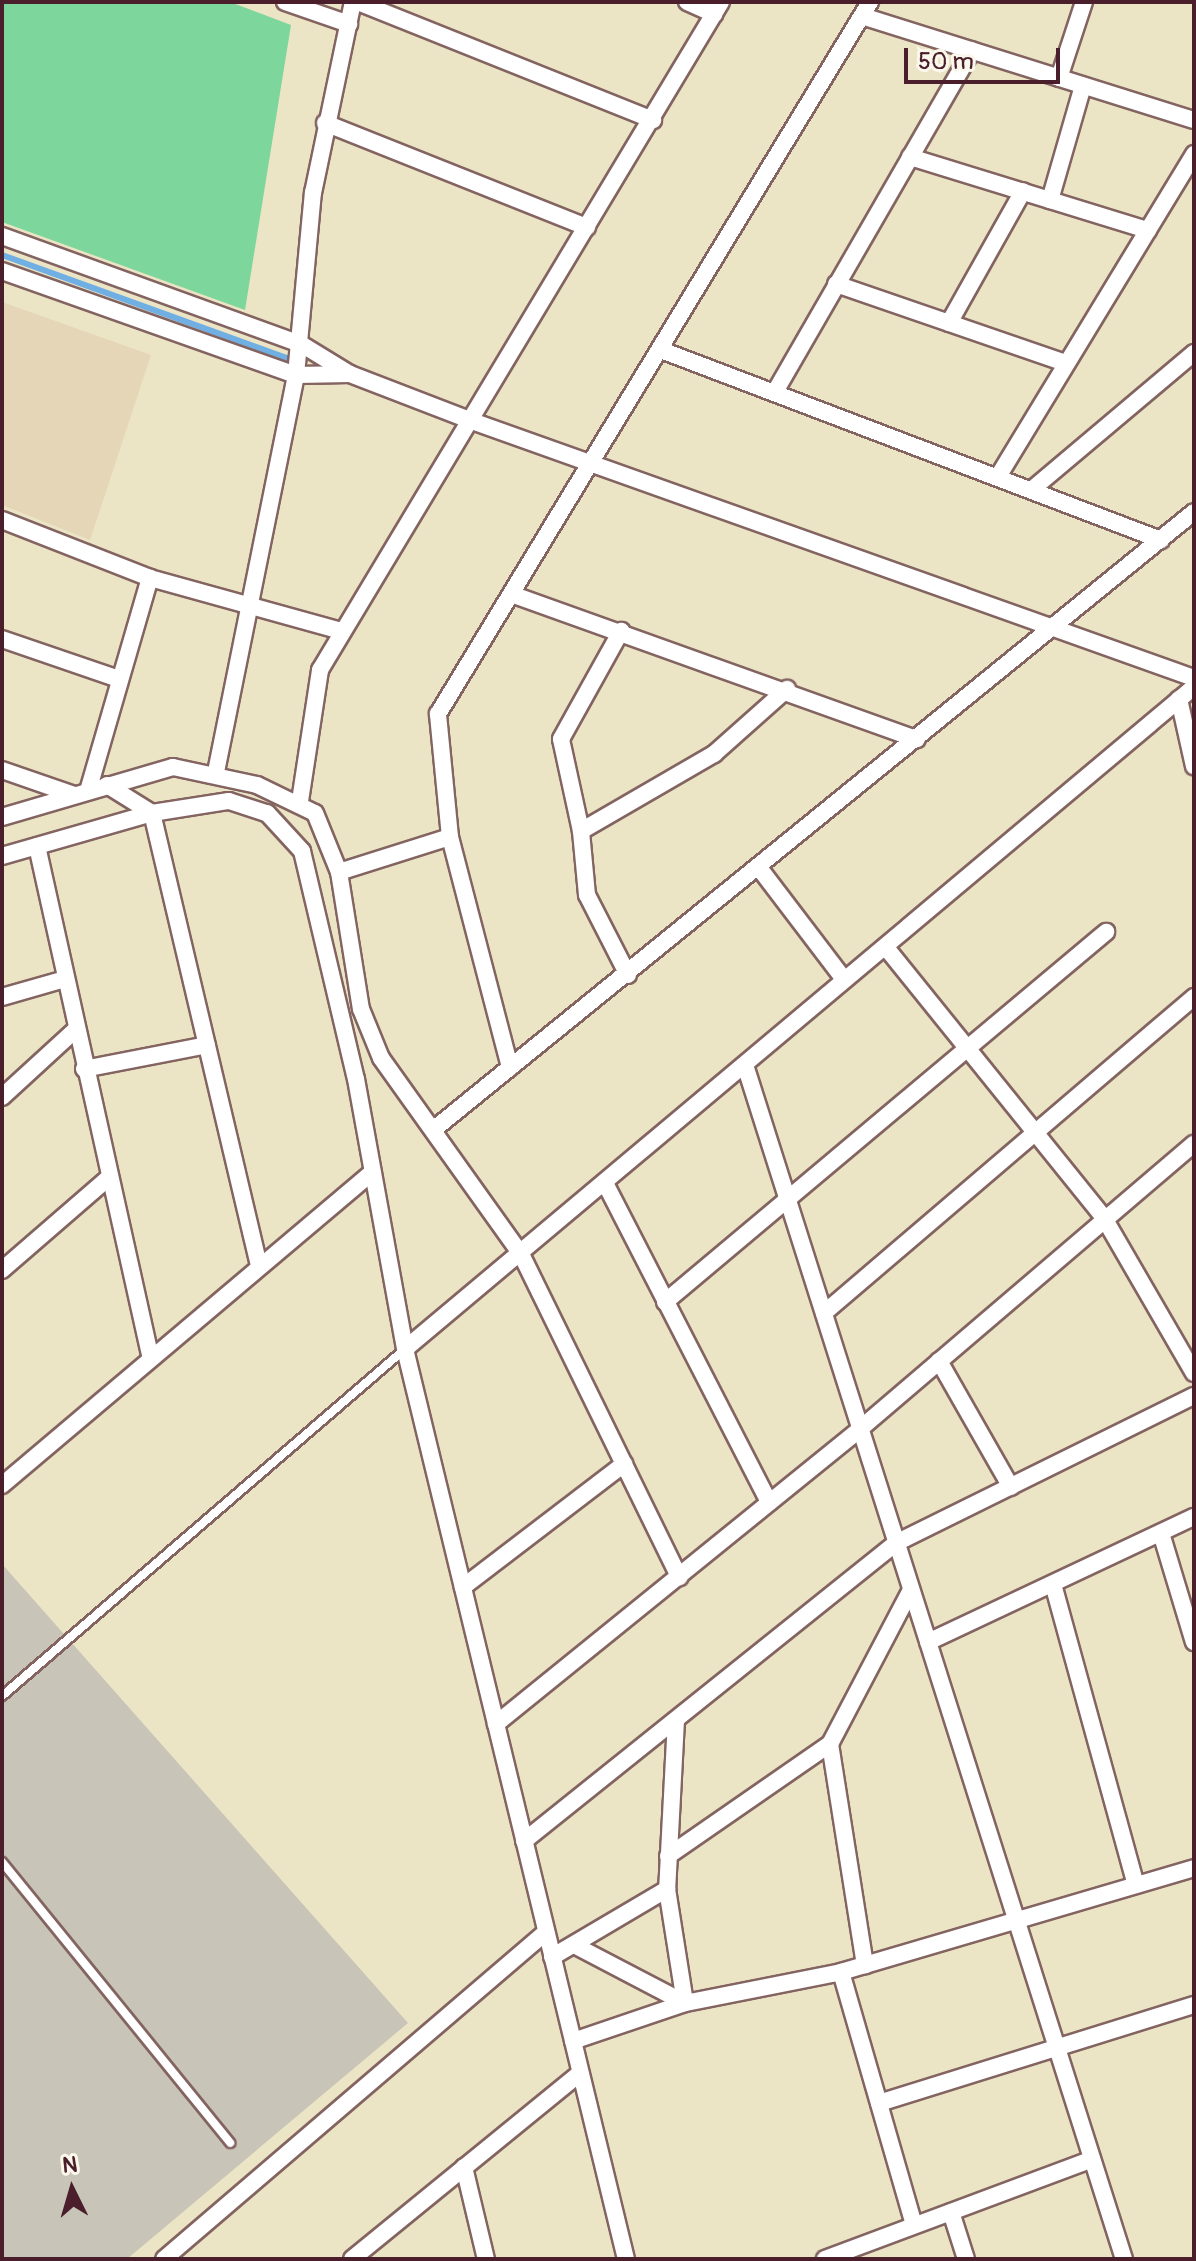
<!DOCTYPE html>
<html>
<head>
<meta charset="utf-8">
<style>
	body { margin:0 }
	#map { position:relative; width:1196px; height:2261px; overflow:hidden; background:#ece5c5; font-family:Pangolin,sans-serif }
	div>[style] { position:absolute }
	.built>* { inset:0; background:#e4d6b7 }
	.industrial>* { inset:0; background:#c8c4b8 }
	.green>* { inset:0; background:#7dd69c }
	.stream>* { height:6px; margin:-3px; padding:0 3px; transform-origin:3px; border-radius:3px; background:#70afe3 }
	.roads { filter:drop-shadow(2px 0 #836461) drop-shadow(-2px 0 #836461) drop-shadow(0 2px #836461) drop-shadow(0 -2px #836461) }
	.lane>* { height:8px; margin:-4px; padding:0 4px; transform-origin:4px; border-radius:4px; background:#fff }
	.street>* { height:16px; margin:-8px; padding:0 8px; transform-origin:8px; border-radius:8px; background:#fff }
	span { translate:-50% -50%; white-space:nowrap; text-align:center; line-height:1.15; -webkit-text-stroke:6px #fbf7ec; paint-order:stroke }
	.frame { position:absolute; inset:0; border:4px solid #4a1f2b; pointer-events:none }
	.north { position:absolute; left:32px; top:2149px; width:80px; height:80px; -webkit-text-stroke:6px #fbf7ec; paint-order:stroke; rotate:355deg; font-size:22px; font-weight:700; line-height:32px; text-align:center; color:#4a1f2b }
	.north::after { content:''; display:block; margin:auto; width:28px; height:36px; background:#4a1f2b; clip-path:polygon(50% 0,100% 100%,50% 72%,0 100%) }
	.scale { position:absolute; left:904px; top:48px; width:156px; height:36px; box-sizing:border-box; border:4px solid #4a1f2b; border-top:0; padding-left:10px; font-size:24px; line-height:28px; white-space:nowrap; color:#4a1f2b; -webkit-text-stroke:6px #fbf7ec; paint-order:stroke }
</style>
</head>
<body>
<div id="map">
	<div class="built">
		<i style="clip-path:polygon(2px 302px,151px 355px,90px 540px,2px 505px)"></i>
	</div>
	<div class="industrial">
		<i style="clip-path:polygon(2px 1564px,408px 2023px,127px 2259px,2px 2259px)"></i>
	</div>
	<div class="green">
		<i style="clip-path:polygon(2px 2px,230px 2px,291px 25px,245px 310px,2px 222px)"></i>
	</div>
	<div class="stream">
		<i style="left:2px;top:255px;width:308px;rotate:19.9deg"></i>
	</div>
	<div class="roads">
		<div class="lane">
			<i style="left:2px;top:1696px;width:532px;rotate:-40.73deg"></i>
			<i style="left:2px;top:1862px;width:362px;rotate:50.9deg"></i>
		</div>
		<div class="street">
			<i style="left:285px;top:2px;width:68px;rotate:19deg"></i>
			<i style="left:358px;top:2px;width:318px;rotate:21.8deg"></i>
			<i style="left:687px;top:2px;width:30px;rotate:24deg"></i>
			<i style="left:862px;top:16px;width:348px;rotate:17.4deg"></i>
			<i style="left:1059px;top:78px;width:80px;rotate:-71.8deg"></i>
			<i style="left:325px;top:123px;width:282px;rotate:21.7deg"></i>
			<i style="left:910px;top:157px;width:249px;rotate:17.1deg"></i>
			<i style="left:1050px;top:200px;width:119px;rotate:-73.9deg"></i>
			<i style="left:2px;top:236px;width:318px;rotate:19.9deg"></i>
			<i style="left:301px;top:344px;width:57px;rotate:31.5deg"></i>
			<i style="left:350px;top:374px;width:128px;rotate:21.1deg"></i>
			<i style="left:469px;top:420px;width:770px;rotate:19.59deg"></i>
			<i style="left:2px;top:271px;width:312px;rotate:19.5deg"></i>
			<i style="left:296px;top:375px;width:54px;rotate:-1.1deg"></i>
			<i style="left:836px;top:284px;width:243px;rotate:19deg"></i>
			<i style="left:949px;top:323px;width:151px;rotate:-60.7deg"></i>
			<i style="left:661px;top:350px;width:535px;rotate:20.81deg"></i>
			<i style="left:776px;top:390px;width:392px;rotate:-60deg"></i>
			<i style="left:999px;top:475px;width:376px;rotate:-58.7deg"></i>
			<i style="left:1036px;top:486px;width:207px;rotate:-40.1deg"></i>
			<i style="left:2px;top:520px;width:159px;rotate:21.4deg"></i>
			<i style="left:150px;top:578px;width:198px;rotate:15.5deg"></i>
			<i style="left:511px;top:594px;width:431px;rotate:19.7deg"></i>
			<i style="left:2px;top:639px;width:120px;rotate:18.9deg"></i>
			<i style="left:1179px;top:699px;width:69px;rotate:77.4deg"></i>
			<i style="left:2px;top:770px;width:76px;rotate:19.1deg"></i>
			<i style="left:216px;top:772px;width:405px;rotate:-78.6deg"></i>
			<i style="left:296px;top:375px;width:183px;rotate:-84.7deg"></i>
			<i style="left:313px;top:193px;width:195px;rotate:-78.2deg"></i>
			<i style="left:107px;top:785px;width:53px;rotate:31.9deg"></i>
			<i style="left:152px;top:813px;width:465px;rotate:76.7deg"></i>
			<i style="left:88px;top:791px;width:222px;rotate:-73.8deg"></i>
			<i style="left:300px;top:801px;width:133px;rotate:-81.3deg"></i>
			<i style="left:320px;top:670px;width:779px;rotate:-59.02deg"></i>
			<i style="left:2px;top:817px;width:178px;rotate:-16.3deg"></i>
			<i style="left:173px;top:767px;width:86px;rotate:12.1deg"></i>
			<i style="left:257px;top:785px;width:64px;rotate:25.8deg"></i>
			<i style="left:315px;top:813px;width:64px;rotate:67.9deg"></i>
			<i style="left:339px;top:872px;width:139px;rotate:80.9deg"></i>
			<i style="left:361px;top:1009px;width:53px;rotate:67.8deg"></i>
			<i style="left:381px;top:1058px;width:241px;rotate:54.5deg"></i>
			<i style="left:521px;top:1254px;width:360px;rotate:63.9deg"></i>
			<i style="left:581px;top:831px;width:94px;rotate:-102.3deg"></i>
			<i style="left:561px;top:739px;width:124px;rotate:-60.9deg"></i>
			<i style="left:450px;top:837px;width:238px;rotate:75.4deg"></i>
			<i style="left:37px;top:846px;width:521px;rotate:77.48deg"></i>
			<i style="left:2px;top:856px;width:156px;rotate:-16deg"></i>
			<i style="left:152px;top:813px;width:78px;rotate:-8.9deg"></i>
			<i style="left:229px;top:801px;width:40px;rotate:18deg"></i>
			<i style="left:267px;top:813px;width:52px;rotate:47.4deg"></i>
			<i style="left:302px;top:851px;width:234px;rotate:76.7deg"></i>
			<i style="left:356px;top:1079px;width:274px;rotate:79.7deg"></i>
			<i style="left:405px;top:1349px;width:936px;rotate:76.35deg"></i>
			<i style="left:760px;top:869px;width:137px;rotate:52.7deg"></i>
			<i style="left:339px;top:872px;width:116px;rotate:-17.5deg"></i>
			<i style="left:450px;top:837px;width:124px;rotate:-95.6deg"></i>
			<i style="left:438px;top:714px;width:833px;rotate:-58.75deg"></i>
			<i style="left:888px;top:950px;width:344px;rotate:51.1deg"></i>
			<i style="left:1104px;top:1218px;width:179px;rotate:59.9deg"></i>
			<i style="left:628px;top:975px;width:90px;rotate:-117.1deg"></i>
			<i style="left:587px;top:895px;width:64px;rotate:-95.4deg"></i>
			<i style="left:581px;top:831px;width:154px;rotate:-30.1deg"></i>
			<i style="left:714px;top:754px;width:98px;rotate:-41.7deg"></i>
			<i style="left:2px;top:997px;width:66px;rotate:-15.9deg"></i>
			<i style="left:745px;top:1065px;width:1253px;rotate:72.39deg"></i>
			<i style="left:84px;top:1069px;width:125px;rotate:-11deg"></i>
			<i style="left:2px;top:1097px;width:99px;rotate:-42.5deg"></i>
			<i style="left:433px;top:1130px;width:980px;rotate:-39.08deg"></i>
			<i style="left:605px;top:1183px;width:359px;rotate:62.8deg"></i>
			<i style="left:2px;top:1270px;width:139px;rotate:-40.9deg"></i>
			<i style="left:665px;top:1302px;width:576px;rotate:-40deg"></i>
			<i style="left:824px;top:1313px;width:487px;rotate:-40.5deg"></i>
			<i style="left:405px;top:1349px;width:1030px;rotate:-40deg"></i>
			<i style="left:939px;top:1361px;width:145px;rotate:60.3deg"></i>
			<i style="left:2px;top:1485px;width:485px;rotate:-40.2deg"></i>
			<i style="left:1161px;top:1533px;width:114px;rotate:73.2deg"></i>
			<i style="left:1053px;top:1584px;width:312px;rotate:74.6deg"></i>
			<i style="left:463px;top:1587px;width:203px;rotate:-37.4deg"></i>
			<i style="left:928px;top:1642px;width:294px;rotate:-25.2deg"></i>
			<i style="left:676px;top:1720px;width:169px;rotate:93deg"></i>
			<i style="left:667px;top:1889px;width:115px;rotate:81deg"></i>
			<i style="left:496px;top:1724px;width:469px;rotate:-39deg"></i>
			<i style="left:860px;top:1429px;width:439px;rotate:-40.5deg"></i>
			<i style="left:830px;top:1744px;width:224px;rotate:81deg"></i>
			<i style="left:524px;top:1841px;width:477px;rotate:-38.7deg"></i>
			<i style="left:896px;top:1543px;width:332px;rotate:-26.3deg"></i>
			<i style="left:668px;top:1856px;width:197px;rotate:-34.7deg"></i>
			<i style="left:830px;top:1744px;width:174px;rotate:-62.3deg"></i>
			<i style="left:574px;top:1945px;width:125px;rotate:27.6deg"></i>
			<i style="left:552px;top:1957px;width:134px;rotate:-30.6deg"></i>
			<i style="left:841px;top:1972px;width:263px;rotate:73.9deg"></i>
			<i style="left:573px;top:2041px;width:118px;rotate:-18.7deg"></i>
			<i style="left:685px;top:2003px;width:159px;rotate:-11.2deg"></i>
			<i style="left:841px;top:1972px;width:368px;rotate:-16.4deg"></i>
			<i style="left:879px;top:2103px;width:330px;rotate:-17.3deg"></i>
			<i style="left:464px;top:2167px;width:95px;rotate:76.6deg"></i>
			<i style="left:951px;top:2212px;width:49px;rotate:72.3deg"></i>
			<i style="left:164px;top:2259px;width:503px;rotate:-40.56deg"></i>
			<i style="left:352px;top:2259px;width:294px;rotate:-39.2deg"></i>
			<i style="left:825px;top:2259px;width:285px;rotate:-20.5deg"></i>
		</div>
	</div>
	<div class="frame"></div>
	<div class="north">N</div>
	<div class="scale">50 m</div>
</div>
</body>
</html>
